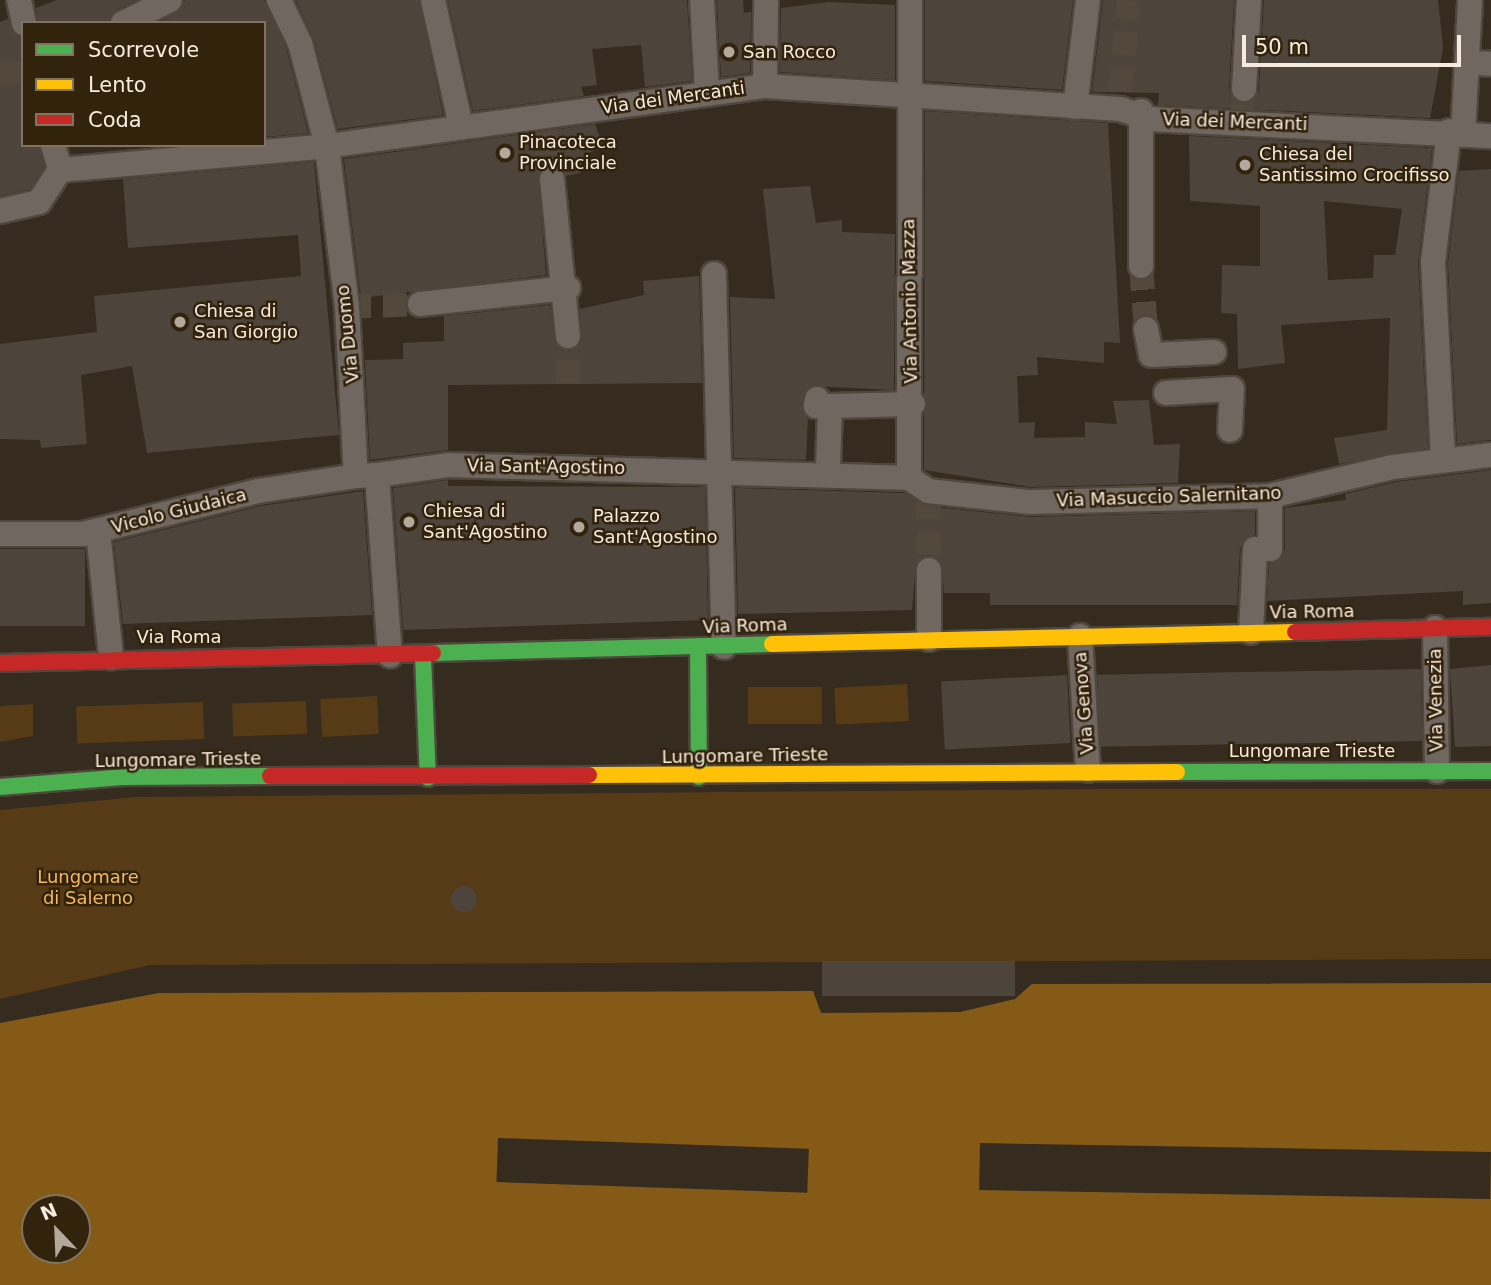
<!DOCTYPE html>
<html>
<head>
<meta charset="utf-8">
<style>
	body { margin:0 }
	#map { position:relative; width:1491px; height:1285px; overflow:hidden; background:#352b1f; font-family:"DejaVu Sans",sans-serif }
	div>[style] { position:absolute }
	.green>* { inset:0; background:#563b16; transform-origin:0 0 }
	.water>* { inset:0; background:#855a17 }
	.pier>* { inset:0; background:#352b1f; transform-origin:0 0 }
	.building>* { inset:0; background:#4d453b; transform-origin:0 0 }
	.round { border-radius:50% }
	.street-tunnel>* { height:24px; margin-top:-12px; transform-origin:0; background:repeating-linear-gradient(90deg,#52483c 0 24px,transparent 0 36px) }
	.roads { filter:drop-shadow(2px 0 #4f473d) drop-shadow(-2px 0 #4f473d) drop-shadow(0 2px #4f473d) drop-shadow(0 -2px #4f473d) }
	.street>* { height:24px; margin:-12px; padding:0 12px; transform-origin:12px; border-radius:12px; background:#706860 }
	.fast>* { height:16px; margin:-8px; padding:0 8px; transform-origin:8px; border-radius:8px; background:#4caf50 }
	.slow>* { height:16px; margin:-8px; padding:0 8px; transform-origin:8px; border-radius:8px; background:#ffc107 }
	.jam>* { height:16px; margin:-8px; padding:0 8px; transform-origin:8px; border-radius:8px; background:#c62828 }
	.dots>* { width:19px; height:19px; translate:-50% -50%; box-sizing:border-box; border:4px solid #32230d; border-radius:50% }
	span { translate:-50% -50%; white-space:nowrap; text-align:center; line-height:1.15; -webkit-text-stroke:5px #32230d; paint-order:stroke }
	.poi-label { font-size:18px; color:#f6ebde }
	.left { translate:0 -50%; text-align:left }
	.street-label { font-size:18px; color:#f6ebde }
	.park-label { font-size:18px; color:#f6b760 }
	.legend { position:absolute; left:21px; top:21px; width:245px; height:126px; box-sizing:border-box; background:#32230d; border:2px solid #807361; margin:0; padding:9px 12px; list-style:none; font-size:21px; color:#f6ebde }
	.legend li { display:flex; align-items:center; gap:14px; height:35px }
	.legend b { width:35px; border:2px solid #807361 }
	.north { position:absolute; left:21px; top:1194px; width:70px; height:70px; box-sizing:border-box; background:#32230d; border:2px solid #807361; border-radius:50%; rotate:337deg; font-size:19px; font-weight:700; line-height:28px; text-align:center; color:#f6ebde }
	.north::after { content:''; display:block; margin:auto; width:24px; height:32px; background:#b2a89b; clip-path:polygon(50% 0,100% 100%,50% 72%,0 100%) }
	.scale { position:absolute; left:1242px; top:35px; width:219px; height:32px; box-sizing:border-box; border:4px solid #f6ebde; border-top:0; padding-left:9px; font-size:21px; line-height:24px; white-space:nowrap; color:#f6ebde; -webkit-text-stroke:5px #32230d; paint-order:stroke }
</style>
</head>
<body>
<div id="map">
	<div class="green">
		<i style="left:907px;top:684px;width:37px;height:73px;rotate:87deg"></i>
		<i style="left:822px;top:687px;width:37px;height:74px;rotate:90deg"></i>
		<i style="left:377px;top:696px;width:38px;height:57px;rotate:87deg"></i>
		<i style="left:306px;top:701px;width:33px;height:74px;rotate:88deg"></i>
		<i style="left:203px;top:702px;width:37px;height:127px;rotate:88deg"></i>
		<i style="clip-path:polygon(33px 704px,33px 736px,0 742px,0 706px)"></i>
		<i style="clip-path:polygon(1102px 789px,1491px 789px,1491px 959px,150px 965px,0 999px,0 810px,136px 797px)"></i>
	</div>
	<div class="water">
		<i style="clip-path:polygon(evenodd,1491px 983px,1491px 1285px,0 1285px,0 1023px,159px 993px,813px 991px,821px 1013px,960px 1012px,1015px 999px,1032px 984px,1491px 983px,35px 1208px,77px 1208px,77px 1250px,35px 1250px,35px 1208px)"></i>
	</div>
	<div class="pier">
		<i style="left:498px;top:1138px;width:311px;height:44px;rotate:2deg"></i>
		<i style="left:980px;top:1143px;width:511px;height:47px;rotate:1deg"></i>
	</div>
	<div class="building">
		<i style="clip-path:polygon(57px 0,136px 0,116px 10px,108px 23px,38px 23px,36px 8px)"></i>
		<i style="clip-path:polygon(185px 0,264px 0,286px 48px,308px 133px,264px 137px,264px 23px,157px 23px,177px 13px)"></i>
		<i style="clip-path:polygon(296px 0,419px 0,443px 115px,338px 129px,314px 39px)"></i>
		<i style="clip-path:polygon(448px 0,687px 0,692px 81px,645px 87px,641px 45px,592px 49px,597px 85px,581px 87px,584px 96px,473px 111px)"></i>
		<i style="clip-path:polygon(717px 0,743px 0,744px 13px,751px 12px,750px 73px,721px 77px)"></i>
		<i style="clip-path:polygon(925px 0,1073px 0,1062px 90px,925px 81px)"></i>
		<i style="clip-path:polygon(1103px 0,1234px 0,1229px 89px,1244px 104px,1259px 91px,1264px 0,1438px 0,1443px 48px,1430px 118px,1158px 105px,1159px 93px,1092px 92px)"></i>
		<i style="clip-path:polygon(829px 2px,895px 5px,895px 80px,780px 72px,781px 8px)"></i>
		<i style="clip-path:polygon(8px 19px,23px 37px,23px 145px,39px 145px,44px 167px,30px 189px,0 196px,0 22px)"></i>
		<i style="clip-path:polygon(925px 111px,1108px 123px,1120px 343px,1104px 342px,1104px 363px,1037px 357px,1038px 375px,1017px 376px,1019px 423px,1035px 422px,1034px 438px,1085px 437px,1085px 422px,1117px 424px,1113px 401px,1149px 400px,1154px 445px,1180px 444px,1178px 483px,1031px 487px,924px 470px)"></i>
		<i style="clip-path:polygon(595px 124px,603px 145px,581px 158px,581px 173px,566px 176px,551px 164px,538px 174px,546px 275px,361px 298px,344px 159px)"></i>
		<i style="clip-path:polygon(evenodd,1189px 136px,1432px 148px,1418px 263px,1428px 448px,1339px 464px,1334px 438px,1387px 430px,1390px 318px,1281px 325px,1285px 363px,1238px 369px,1237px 314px,1221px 313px,1222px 265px,1260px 266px,1260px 206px,1190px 201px,1189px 136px,1324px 201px,1402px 209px,1395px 255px,1374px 255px,1373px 278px,1328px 280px,1324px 201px)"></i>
		<i style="clip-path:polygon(314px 162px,339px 435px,147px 453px,132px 366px,81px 375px,87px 444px,41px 448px,40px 440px,0 439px,0 344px,97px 332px,94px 296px,301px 276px,298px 235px,128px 248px,123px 179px)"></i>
		<i style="clip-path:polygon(1491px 169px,1491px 440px,1457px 444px,1448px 263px,1459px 171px)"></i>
		<i style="clip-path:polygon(810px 186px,816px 223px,842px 220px,842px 232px,895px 234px,894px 390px,811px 386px,801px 404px,808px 418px,806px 460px,734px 458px,730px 297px,775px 299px,763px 189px)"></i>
		<i style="clip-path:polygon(699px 276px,702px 383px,448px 385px,448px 450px,370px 460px,365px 360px,403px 359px,403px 343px,444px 341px,444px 316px,550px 305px,556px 344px,570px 351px,582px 341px,580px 309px,644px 295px,643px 281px)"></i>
		<i style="clip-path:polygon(1491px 470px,1491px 603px,1463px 605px,1463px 591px,1267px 601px,1269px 564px,1285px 550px,1285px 508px,1346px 500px,1345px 494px,1396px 482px)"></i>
		<i style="clip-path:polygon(448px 480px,448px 486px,705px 487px,708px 620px,403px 630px,393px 488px)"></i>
		<i style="clip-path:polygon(735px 488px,904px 493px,926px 506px,1029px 517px,1255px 511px,1255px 534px,1240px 548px,1237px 605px,990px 605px,990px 593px,944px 593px,942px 563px,928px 555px,916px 563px,912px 610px,738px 614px)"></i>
		<i style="clip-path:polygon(363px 491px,372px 615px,123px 624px,114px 542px,261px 506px)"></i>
		<i style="left:0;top:549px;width:85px;height:77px"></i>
		<i style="clip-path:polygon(1491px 665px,1491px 746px,1455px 747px,1450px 669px)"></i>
		<i style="left:1421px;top:669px;width:72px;height:324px;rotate:89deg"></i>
		<i style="left:1067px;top:675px;width:68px;height:126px;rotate:87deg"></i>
		<i class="round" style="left:451px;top:886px;width:26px;height:26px"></i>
		<i style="left:1015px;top:961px;width:35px;height:193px;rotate:90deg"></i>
	</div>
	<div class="street-tunnel">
		<i style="left:0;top:73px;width:23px"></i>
		<i style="left:1120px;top:91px;width:91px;rotate:-84.4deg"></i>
		<i style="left:1242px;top:122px;width:33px;rotate:-87deg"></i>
		<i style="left:545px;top:131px;width:49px;rotate:81.7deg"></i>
		<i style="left:1141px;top:266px;width:63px;rotate:85.5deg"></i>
		<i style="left:347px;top:307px;width:73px;rotate:-2.4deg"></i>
		<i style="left:568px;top:383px;width:47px;rotate:-90deg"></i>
		<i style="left:928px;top:495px;width:75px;rotate:89.2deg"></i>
	</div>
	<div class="roads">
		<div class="street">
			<i style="left:19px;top:0;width:24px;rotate:78deg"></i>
			<i style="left:279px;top:0;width:48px;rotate:64deg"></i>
			<i style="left:300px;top:43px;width:106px;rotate:75.3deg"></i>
			<i style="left:327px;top:146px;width:162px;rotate:82.9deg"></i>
			<i style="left:347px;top:307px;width:169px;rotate:87deg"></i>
			<i style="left:356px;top:476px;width:21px;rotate:-3deg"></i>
			<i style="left:377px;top:475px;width:181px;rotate:85.9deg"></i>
			<i style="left:433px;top:0;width:129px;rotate:77.5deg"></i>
			<i style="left:702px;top:0;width:91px;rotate:86.9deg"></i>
			<i style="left:910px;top:0;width:478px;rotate:90.1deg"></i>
			<i style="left:909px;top:478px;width:23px;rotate:34deg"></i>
			<i style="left:928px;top:491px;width:103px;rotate:6.2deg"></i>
			<i style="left:1030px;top:502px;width:240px;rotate:-1.4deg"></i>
			<i style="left:1270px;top:496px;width:126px;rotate:-13.3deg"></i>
			<i style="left:1393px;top:467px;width:99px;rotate:-7deg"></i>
			<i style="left:123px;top:23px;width:52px;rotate:-26.1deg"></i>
			<i style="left:1467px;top:63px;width:24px;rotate:2deg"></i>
			<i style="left:765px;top:86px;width:86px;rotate:-89.3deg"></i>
			<i style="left:1244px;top:89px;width:89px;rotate:-86.8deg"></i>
			<i style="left:1075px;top:107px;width:108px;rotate:-83.1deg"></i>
			<i style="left:1141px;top:111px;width:155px;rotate:90deg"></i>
			<i style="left:1463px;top:135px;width:135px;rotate:-87deg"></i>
			<i style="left:53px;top:145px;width:26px;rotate:74deg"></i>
			<i style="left:60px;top:170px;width:268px;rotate:-5.1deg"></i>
			<i style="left:327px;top:146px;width:442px;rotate:-7.8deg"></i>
			<i style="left:765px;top:86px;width:356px;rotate:3.7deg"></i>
			<i style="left:1120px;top:109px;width:32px;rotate:18deg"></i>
			<i style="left:1150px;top:119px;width:341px;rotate:2.9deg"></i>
			<i style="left:552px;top:179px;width:158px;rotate:84.2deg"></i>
			<i style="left:0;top:211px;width:40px;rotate:-13deg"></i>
			<i style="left:39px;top:202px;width:38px;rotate:-57deg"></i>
			<i style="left:714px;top:274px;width:373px;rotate:88.5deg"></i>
			<i style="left:420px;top:304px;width:149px;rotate:-6.2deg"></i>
			<i style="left:1146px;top:329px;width:26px;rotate:79deg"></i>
			<i style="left:1151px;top:355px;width:63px;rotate:-2.7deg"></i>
			<i style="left:1166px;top:393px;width:66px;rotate:-3.5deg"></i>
			<i style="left:1232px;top:389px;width:41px;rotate:92.8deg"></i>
			<i style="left:817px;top:399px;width:7px;rotate:98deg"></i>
			<i style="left:816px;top:406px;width:14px"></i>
			<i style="left:830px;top:406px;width:65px;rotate:91.8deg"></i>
			<i style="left:830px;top:406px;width:83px;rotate:-1.4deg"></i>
			<i style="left:1443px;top:459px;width:197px;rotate:-92.9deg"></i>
			<i style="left:1433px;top:262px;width:132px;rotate:-83deg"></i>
			<i style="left:377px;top:475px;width:73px;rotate:-7.9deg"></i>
			<i style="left:449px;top:465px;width:460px;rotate:1.6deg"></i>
			<i style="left:98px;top:531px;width:127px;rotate:84.1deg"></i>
			<i style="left:0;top:534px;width:83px"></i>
			<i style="left:83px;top:534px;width:180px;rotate:-13.8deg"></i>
			<i style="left:258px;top:491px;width:99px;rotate:-8.7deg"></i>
			<i style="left:929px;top:570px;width:69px;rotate:90deg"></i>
			<i style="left:1435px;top:628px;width:143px;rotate:89.2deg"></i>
			<i style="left:1251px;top:632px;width:83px;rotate:-87.2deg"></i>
			<i style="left:1255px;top:549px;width:15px"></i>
			<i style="left:1270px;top:549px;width:53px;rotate:-90deg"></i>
			<i style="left:1080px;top:636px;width:134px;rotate:86.6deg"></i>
		</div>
		<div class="fast">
			<i style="left:698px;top:647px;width:130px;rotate:89.6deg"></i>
			<i style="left:433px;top:653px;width:339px;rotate:-1.5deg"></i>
			<i style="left:423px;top:656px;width:122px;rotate:87.7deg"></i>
			<i style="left:1177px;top:772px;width:314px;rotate:-0.2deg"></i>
			<i style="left:0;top:787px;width:123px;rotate:-4.6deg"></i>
			<i style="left:123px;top:777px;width:147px;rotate:-0.4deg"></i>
		</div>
		<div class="slow">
			<i style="left:772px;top:644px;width:523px;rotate:-1.31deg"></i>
			<i style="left:589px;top:775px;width:588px;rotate:-0.29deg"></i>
		</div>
		<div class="jam">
			<i style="left:1295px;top:632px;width:196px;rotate:-1.5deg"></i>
			<i style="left:0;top:663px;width:433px;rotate:-1.3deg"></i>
			<i style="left:270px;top:776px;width:319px;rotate:-0.2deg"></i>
		</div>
	</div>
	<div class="dots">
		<i style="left:729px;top:52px;background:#b2a89b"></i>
		<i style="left:505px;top:153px;background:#b2a89b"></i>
		<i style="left:1245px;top:165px;background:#b2a89b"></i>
		<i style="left:180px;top:322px;background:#b2a89b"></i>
		<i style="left:409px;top:522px;background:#b2a89b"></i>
		<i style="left:579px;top:527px;background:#b2a89b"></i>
	</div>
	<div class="poi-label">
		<span class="left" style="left:743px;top:52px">San Rocco</span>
		<span class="left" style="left:519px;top:153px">Pinacoteca<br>Provinciale</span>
		<span class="left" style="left:1259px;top:165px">Chiesa del<br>Santissimo Crocifisso</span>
		<span class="left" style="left:194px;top:322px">Chiesa di<br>San Giorgio</span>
		<span class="left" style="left:423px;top:522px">Chiesa di<br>Sant'Agostino</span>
		<span class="left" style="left:593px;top:527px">Palazzo<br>Sant'Agostino</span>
	</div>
	<div class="street-label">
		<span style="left:673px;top:98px;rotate:-8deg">Via dei Mercanti</span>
		<span style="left:1235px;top:122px;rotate:2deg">Via dei Mercanti</span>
		<span style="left:910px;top:301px;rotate:-91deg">Via Antonio Mazza</span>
		<span style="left:348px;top:334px;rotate:-96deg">Via Duomo</span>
		<span style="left:546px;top:467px;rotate:1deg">Via Sant'Agostino</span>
		<span style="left:1169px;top:497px;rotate:-2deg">Via Masuccio Salernitano</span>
		<span style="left:179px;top:511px;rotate:-14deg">Vicolo Giudaica</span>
		<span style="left:1312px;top:612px;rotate:-1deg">Via Roma</span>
		<span style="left:745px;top:626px;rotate:-2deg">Via Roma</span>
		<span style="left:179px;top:637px">Via Roma</span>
		<span style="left:1436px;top:700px;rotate:-91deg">Via Venezia</span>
		<span style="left:1084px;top:703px;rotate:-94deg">Via Genova</span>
		<span style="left:1312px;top:751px">Lungomare Trieste</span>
		<span style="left:745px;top:756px;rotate:-1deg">Lungomare Trieste</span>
		<span style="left:178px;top:760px;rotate:-1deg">Lungomare Trieste</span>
	</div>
	<div class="park-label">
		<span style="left:88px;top:888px">Lungomare<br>di Salerno</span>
	</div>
	<ul class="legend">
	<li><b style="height:9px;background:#4caf50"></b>Scorrevole</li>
	<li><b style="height:9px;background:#ffc107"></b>Lento</li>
	<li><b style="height:9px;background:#c62828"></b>Coda</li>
	</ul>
	<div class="north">N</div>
	<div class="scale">50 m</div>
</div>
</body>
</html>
